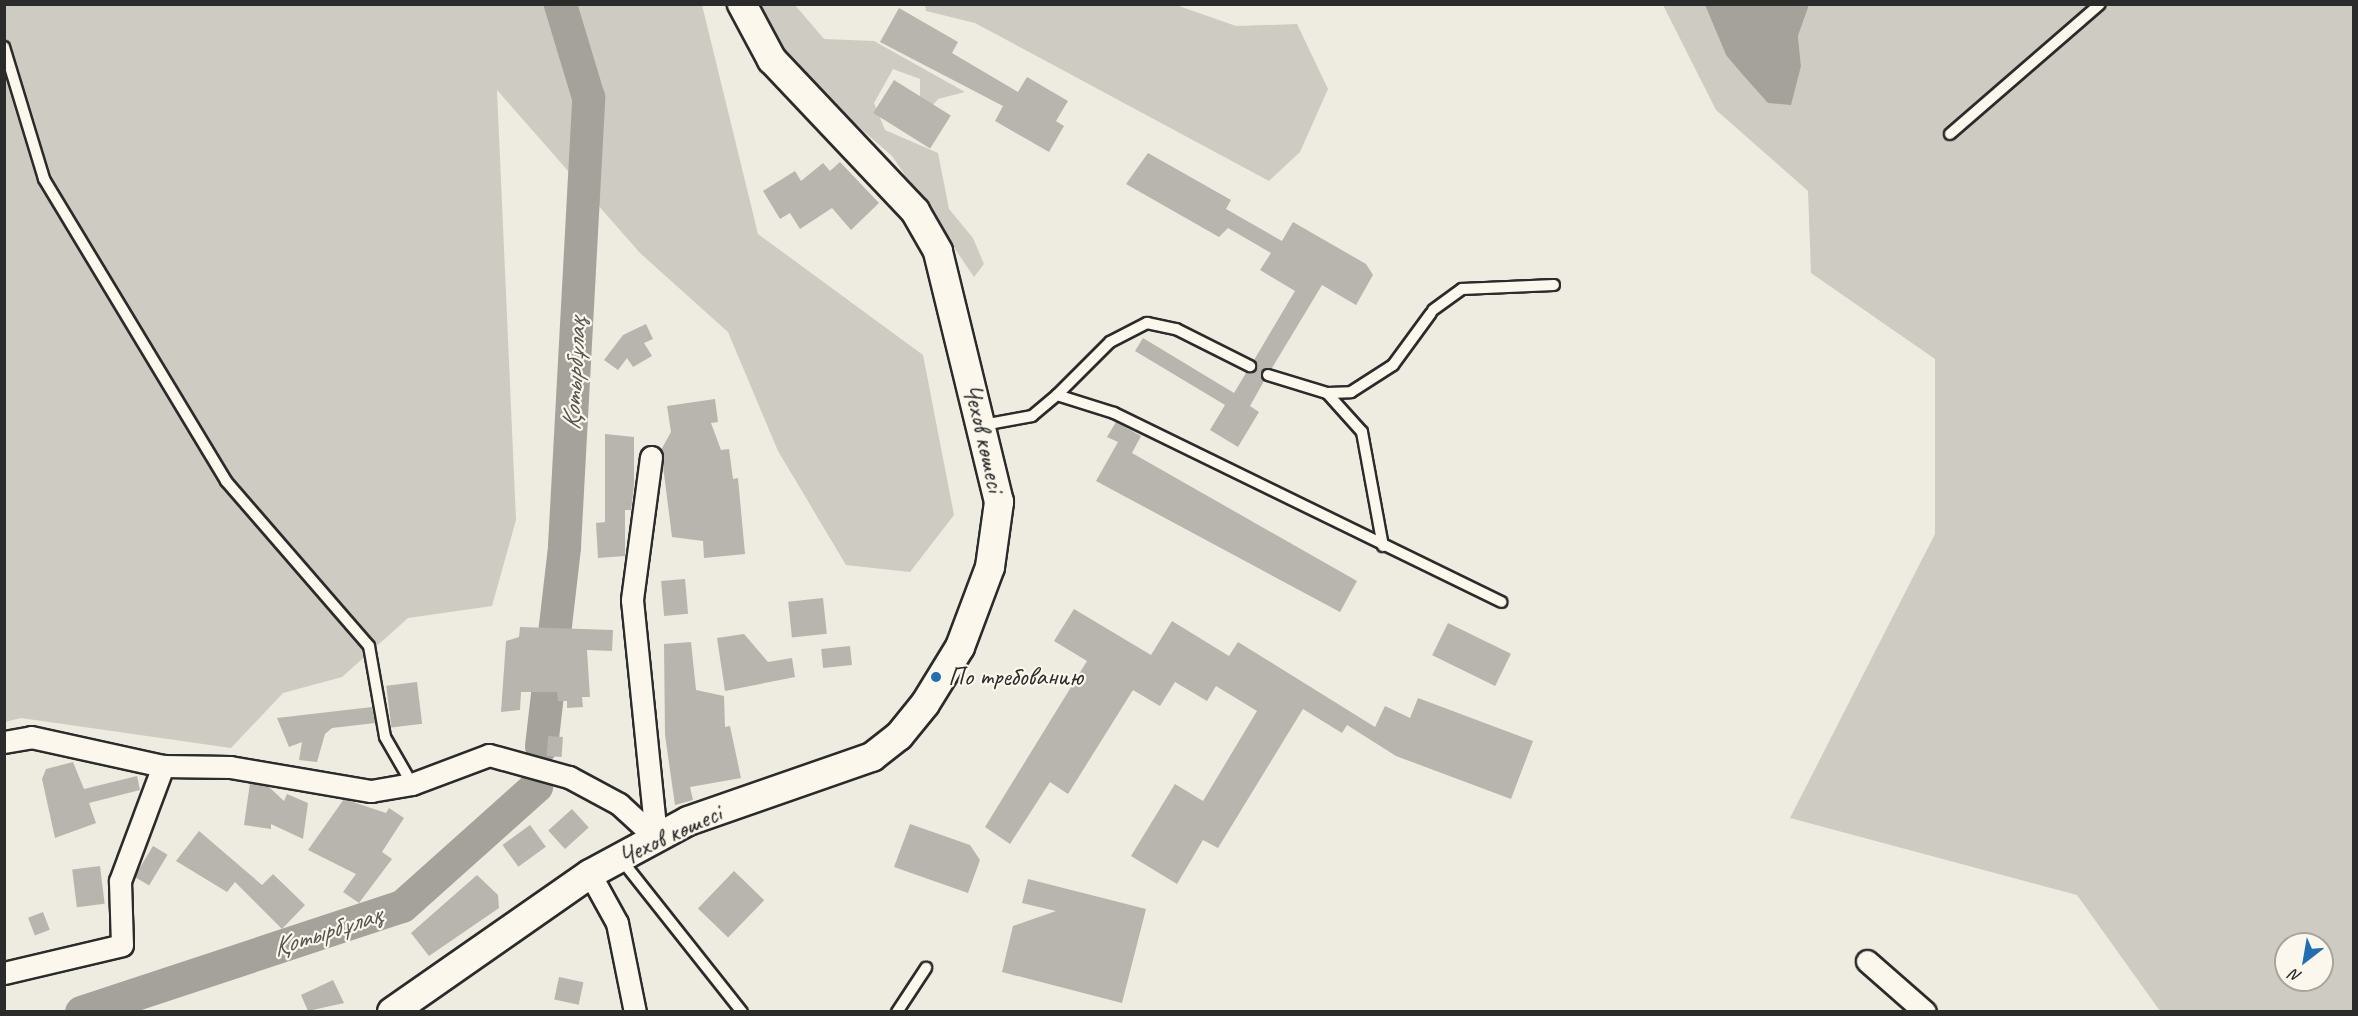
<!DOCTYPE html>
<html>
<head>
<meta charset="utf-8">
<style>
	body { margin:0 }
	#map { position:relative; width:2358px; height:1016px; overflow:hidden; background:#eeebe0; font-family:Caveat,sans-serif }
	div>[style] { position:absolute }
	.green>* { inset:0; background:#cecbc2 }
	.water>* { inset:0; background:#a4a29a }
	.river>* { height:33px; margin:-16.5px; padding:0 16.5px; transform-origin:16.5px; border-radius:16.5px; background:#a4a29a }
	.building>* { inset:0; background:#b8b5ae; transform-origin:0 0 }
	.roads { filter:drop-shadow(2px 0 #2b2b2b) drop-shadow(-2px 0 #2b2b2b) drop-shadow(0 2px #2b2b2b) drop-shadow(0 -2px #2b2b2b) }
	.service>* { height:10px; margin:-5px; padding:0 5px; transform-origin:5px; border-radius:5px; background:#fbf7ec }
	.minor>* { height:21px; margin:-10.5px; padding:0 10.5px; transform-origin:10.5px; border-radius:10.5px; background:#fbf7ec }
	.secondary>* { height:28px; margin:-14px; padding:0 14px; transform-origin:14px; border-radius:14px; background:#fbf7ec }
	.dots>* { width:16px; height:16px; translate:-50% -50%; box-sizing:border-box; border:3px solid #fbf7ec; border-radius:50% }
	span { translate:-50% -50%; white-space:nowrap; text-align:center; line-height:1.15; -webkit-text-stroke:4.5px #fbf7ec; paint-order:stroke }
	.street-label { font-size:26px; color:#2b2b2b }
	.poi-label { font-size:26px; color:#2b2b2b }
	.left { translate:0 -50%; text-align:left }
	.water-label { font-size:27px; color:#555552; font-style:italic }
	.frame { position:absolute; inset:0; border:6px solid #2b2b2b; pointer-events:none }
	.north { position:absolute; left:2274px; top:932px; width:60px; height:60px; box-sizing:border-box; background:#fbf7ec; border:2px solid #a8a59f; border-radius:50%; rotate:211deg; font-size:16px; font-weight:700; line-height:24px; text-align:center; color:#2b2b2b }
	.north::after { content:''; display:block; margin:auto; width:21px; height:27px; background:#1f6fb2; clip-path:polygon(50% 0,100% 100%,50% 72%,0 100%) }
</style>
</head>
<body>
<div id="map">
	<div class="green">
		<i style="clip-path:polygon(4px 5px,702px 5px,758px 234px,923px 355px,954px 515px,910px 572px,846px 565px,778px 451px,728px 332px,640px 253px,497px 90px,516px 520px,492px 606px,408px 618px,342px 677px,283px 693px,231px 748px,21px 718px,5px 722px)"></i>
		<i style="clip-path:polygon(761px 5px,795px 5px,824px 39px,874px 41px,965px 92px,938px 99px,926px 113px,920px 109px,920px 79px,893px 69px,874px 103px,885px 130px,938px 153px,949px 209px,973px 238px,984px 264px,974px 277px,892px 156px,822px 95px,777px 44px)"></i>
		<i style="clip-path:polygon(925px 5px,1176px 5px,1236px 26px,1297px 24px,1328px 89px,1300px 152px,1269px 181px,975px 23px,926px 11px)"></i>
		<i style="clip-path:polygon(evenodd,1663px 5px,1705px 5px,1726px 55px,1801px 66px,1798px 36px,1809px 5px,2353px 5px,2353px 1011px,2160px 1011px,2077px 895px,1790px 818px,1935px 534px,1935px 359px,1811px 273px,1808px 191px,1716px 110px,1663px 5px,2286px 944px,2322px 944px,2322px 980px,2286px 980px,2286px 944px)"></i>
	</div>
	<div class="water">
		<i style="clip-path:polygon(1705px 5px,1809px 5px,1798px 36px,1801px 66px,1791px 105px,1768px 103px,1743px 75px,1726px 55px)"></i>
	</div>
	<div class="river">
		<i style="left:541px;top:746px;width:201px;rotate:-83.4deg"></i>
		<i style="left:564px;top:546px;width:450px;rotate:-86.9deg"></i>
		<i style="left:588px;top:97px;width:97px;rotate:-106.8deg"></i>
		<i style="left:81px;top:1012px;width:338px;rotate:-18.3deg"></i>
		<i style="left:402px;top:906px;width:180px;rotate:-41.8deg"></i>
	</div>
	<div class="building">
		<i style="clip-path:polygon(899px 8px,958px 42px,952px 53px,1018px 92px,1027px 77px,1068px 101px,1056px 121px,1064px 126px,1049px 152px,995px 121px,1003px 106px,880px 42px)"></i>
		<i style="left:894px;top:80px;width:67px;height:39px;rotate:32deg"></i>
		<i style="clip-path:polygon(1148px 153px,1231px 200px,1226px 209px,1282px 241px,1293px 222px,1366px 264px,1373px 275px,1356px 305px,1322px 285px,1272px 368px,1261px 372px,1264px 381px,1250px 406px,1259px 412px,1238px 447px,1210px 430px,1225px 405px,1135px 351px,1143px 338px,1234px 393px,1246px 373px,1256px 370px,1254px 360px,1295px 291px,1260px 270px,1271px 253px,1228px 228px,1219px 237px,1126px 184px)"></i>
		<i style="clip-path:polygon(840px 162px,879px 203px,851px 230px,832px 208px,800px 229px,790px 213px,780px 219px,763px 191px,795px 171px,801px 181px,823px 163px,830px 171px)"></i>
		<i style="clip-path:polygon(646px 324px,653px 339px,644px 343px,652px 356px,633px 367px,627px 358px,618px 370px,604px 360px,623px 335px)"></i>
		<i style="clip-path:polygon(715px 399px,718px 422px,711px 423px,721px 450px,729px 449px,733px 479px,738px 478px,745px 554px,704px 558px,703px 541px,672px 537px,661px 450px,671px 432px,667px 406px)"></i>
		<i style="clip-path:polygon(1116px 422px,1141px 436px,1132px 453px,1357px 581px,1340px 612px,1096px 481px,1118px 442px,1107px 437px)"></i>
		<i style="clip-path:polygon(605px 434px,634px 437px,634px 485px,631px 510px,625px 510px,625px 556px,598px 558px,596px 523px,605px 522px)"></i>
		<i style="left:685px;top:579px;width:35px;height:24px;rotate:85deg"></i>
		<i style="left:823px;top:598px;width:36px;height:35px;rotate:84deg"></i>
		<i style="clip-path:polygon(1074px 609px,1151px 655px,1172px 621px,1229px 656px,1238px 642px,1375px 727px,1385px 706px,1410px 718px,1418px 698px,1533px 741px,1511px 799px,1396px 756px,1347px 725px,1342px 733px,1303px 709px,1218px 848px,1203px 840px,1177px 884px,1131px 856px,1175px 784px,1203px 801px,1257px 711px,1216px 686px,1207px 701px,1175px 682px,1160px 706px,1133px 690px,1068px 794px,1050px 782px,1010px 844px,985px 827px,1087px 661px,1054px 641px)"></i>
		<i style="left:1448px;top:623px;width:70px;height:36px;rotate:26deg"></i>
		<i style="clip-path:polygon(520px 627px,613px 630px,612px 651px,587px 650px,590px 697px,582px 697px,583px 707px,567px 708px,567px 701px,558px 701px,557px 692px,521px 692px,520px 710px,501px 712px,506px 641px,519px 637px)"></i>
		<i style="clip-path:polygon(744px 634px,768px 662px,792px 658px,795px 677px,725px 691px,717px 638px)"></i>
		<i style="clip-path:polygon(691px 642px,696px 690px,724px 696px,725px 727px,730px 726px,741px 778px,690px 787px,693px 800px,675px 805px,665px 735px,664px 644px)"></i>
		<i style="left:850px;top:646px;width:19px;height:29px;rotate:84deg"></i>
		<i style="left:417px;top:682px;width:42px;height:31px;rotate:83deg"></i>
		<i style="clip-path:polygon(372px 707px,375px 723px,332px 728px,325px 734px,317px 762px,299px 760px,302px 742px,289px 747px,277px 718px)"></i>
		<i style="left:548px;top:736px;width:15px;height:20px;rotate:4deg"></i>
		<i style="clip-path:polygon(73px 762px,84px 789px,137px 776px,140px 790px,89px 803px,96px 823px,55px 838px,42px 779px,46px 769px)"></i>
		<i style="clip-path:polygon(250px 783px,269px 787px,284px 801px,287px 794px,308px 803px,303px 839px,271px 824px,271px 829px,244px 825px)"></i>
		<i style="clip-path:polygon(344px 799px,386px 813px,389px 808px,404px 818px,382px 852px,392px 859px,359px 903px,343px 892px,356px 874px,308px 850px)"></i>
		<i style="left:572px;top:809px;width:25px;height:32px;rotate:48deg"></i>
		<i style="clip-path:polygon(910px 824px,970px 845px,980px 860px,968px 893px,894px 867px)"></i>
		<i style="left:530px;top:825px;width:27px;height:34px;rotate:54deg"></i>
		<i style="clip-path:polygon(199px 831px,262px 885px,273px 874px,305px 905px,282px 929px,235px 882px,227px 892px,176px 861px)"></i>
		<i style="left:153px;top:846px;width:17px;height:36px;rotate:31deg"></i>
		<i style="left:100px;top:866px;width:38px;height:28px;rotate:83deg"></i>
		<i style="left:734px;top:871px;width:42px;height:52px;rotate:44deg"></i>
		<i style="clip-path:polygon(477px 875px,498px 895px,499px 908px,429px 956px,411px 933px)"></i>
		<i style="clip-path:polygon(1028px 879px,1146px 909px,1122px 1003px,1002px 972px,1013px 926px,1056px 911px,1022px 903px)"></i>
		<i style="left:43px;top:912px;width:19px;height:16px;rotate:69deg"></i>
		<i style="left:559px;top:977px;width:25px;height:23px;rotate:12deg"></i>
		<i style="clip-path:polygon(333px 980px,344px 1003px,308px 1011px,301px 995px)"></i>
	</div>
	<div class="roads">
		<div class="service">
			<i style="left:4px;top:47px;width:138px;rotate:73.1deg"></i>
			<i style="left:44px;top:179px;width:353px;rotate:58.9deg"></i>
			<i style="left:226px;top:481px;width:218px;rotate:49.1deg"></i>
			<i style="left:369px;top:646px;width:92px;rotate:80deg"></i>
			<i style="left:385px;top:737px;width:54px;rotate:60.1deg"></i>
			<i style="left:1950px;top:134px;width:198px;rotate:-40.9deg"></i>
			<i style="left:1433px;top:310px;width:36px;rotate:-36deg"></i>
			<i style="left:1462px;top:289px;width:92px;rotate:-2.5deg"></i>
			<i style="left:1268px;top:375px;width:62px;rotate:17deg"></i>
			<i style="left:1327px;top:393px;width:24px;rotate:-2deg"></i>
			<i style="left:1351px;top:392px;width:50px;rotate:-32.7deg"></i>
			<i style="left:1393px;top:365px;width:64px;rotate:-53.8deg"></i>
			<i style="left:1327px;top:393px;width:52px;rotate:48.1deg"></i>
			<i style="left:1362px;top:432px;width:116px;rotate:79.6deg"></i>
			<i style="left:1057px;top:395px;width:75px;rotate:-45deg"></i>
			<i style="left:1110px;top:342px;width:42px;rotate:-27.2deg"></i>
			<i style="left:1147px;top:323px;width:30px;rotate:12deg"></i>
			<i style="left:1176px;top:329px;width:83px;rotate:26.6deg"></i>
			<i style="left:983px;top:425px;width:50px;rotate:-10.4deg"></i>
			<i style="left:1032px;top:416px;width:33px;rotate:-40deg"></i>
			<i style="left:1057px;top:395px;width:60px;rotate:17.5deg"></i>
			<i style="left:1114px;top:413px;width:431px;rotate:26deg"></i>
			<i style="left:620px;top:858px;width:196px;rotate:51.6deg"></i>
			<i style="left:897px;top:1012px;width:53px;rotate:-56.6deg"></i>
		</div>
		<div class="minor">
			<i style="left:651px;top:457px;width:144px;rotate:97.6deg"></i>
			<i style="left:632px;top:600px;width:239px;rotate:84.2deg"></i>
			<i style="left:4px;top:742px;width:27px;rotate:-10deg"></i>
			<i style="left:31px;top:737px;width:135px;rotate:12.4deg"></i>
			<i style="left:163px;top:766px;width:67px;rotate:0.9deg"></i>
			<i style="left:230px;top:767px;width:143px;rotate:9.7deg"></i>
			<i style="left:371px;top:791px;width:42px;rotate:-9.7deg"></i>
			<i style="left:412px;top:784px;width:82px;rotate:-20.6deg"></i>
			<i style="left:489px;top:755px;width:83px;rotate:15.4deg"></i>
			<i style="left:569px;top:777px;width:57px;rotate:28.4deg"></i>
			<i style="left:619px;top:804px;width:50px;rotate:42.6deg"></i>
			<i style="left:590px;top:874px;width:56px;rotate:61.1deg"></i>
			<i style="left:617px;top:923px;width:91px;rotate:78.6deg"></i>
			<i style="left:1867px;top:961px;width:77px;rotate:41.3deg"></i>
			<i style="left:4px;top:973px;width:121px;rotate:-13.3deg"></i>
			<i style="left:122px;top:945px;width:64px;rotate:-91.8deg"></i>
			<i style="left:120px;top:881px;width:123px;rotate:-69.5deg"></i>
		</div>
		<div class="secondary">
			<i style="left:392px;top:1012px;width:241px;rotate:-34.9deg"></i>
			<i style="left:590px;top:874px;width:111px;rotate:-28.4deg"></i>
			<i style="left:688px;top:821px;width:195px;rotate:-19.2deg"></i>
			<i style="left:872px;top:757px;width:34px;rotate:-38deg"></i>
			<i style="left:899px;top:736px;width:41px;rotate:-50.9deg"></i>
			<i style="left:925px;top:704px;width:67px;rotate:-58.4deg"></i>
			<i style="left:960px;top:647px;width:85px;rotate:-69.4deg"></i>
			<i style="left:990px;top:567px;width:66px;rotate:-82.1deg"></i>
			<i style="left:999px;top:502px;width:258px;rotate:-103.7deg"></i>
			<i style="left:938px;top:251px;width:46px;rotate:-119.9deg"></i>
			<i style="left:915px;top:211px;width:208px;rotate:-133.4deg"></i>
			<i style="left:772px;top:60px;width:64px;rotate:-118.2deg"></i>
		</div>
	</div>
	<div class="dots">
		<i style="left:936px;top:677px;background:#1f6fb2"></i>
	</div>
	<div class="street-label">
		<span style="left:984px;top:438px;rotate:77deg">Чехов көшесі</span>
		<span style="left:670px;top:835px;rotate:-25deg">Чехов көшесі</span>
	</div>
	<div class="poi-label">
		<span class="left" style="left:948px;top:677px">По требованию</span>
	</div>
	<div class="water-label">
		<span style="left:574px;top:374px;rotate:-87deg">Қотырбұлақ</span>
		<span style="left:327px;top:931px;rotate:-18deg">Қотырбұлақ</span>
	</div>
	<div class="frame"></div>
	<div class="north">N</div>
</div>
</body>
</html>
